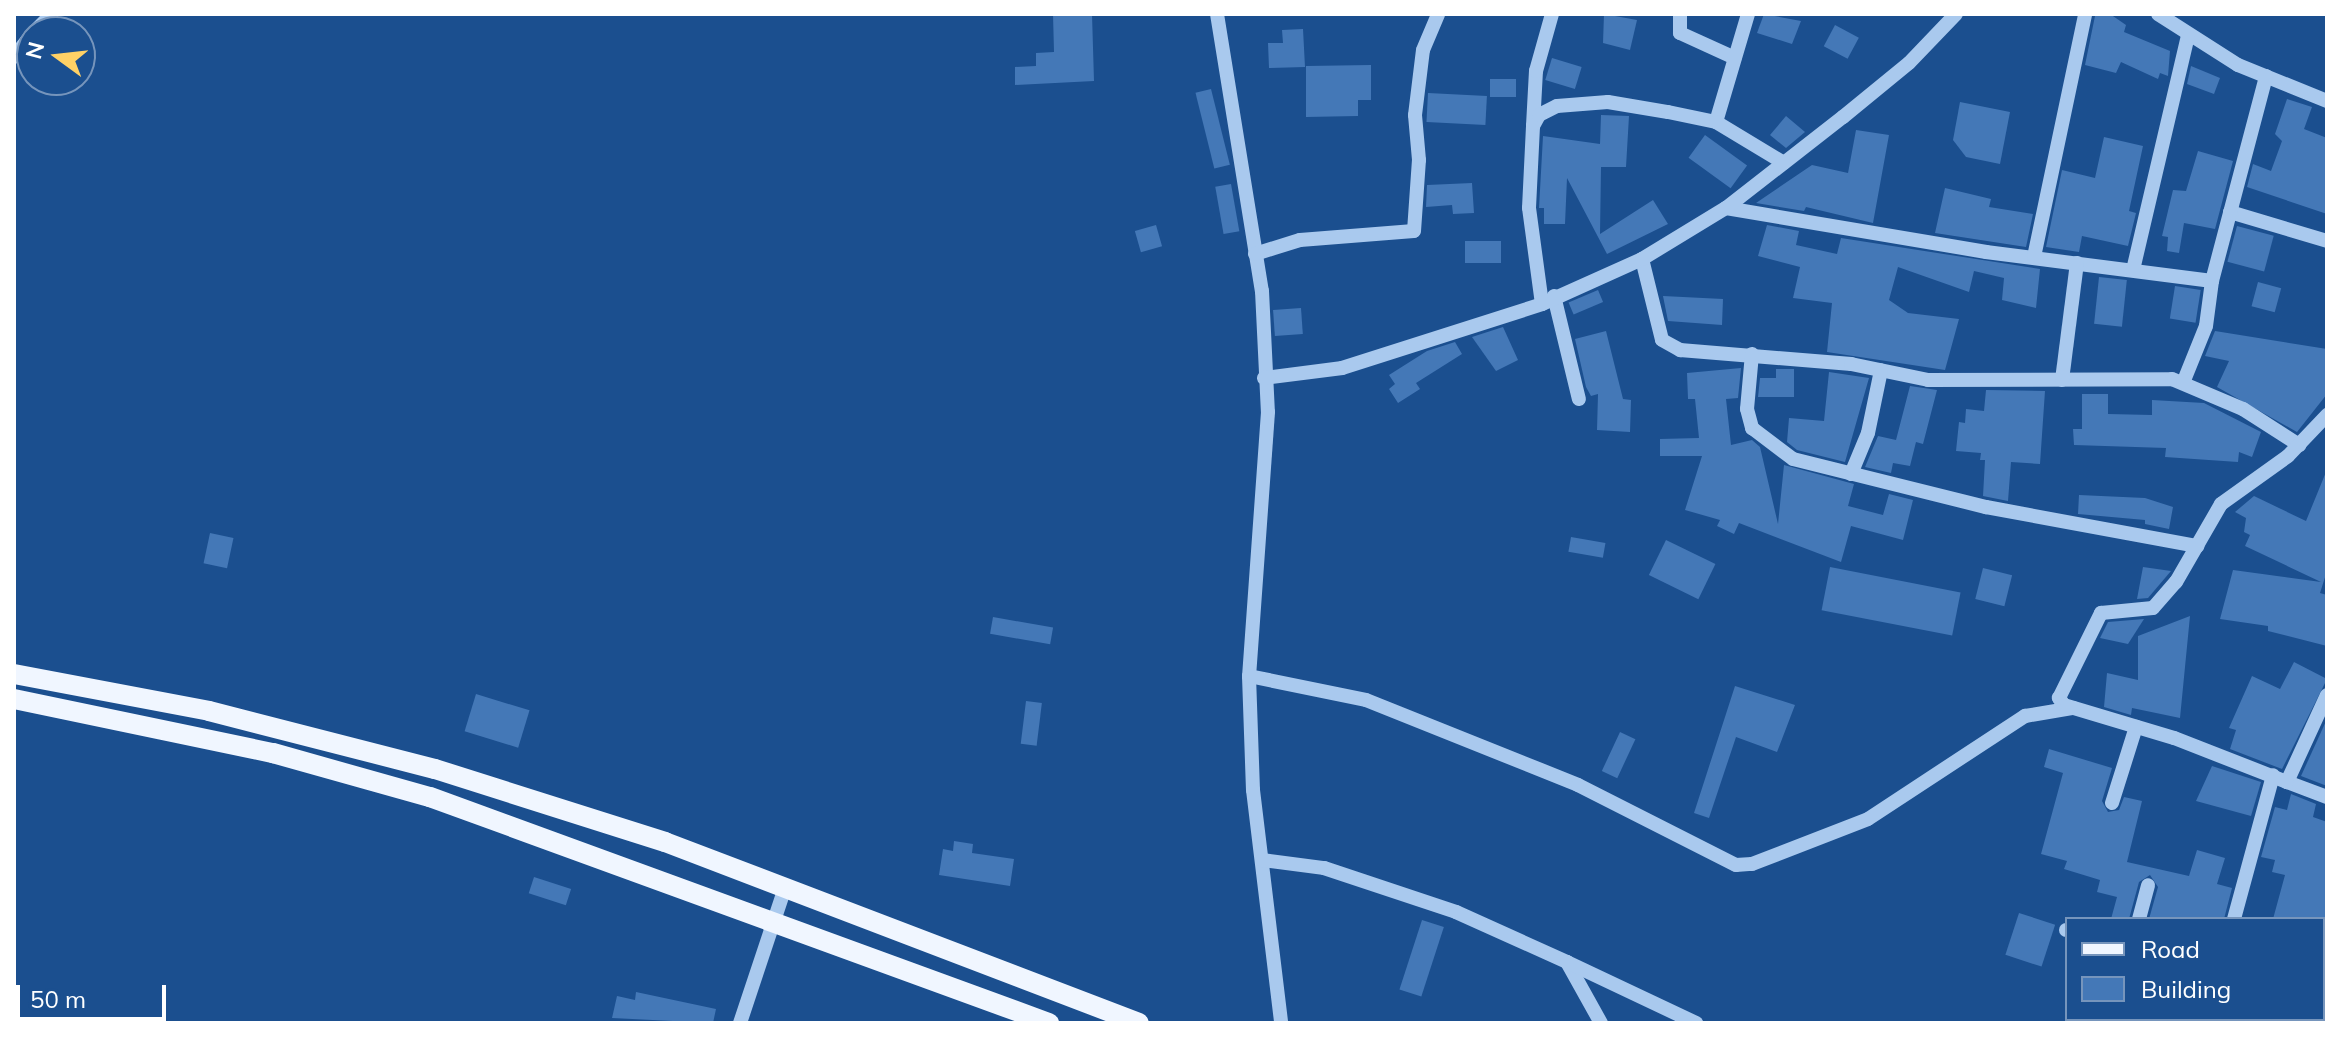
<!DOCTYPE html>
<html>
<head>
<meta charset="utf-8">
<style>
	body { margin:0 }
	#map { position:relative; width:2341px; height:1037px; overflow:hidden; background:#1b4f8f; font-family:Mulish,sans-serif }
	div>[style] { position:absolute }
	.building>* { inset:0; background:#4478b7; transform-origin:0 0 }
	.minor>* { height:14px; margin:-7px; padding:0 7px; transform-origin:7px; border-radius:7px; background:#a9c9ee }
	.major>* { height:20px; margin:-10px; padding:0 10px; transform-origin:10px; border-radius:10px; background:#f0f6ff }
	span { translate:-50% -50%; white-space:nowrap; text-align:center; line-height:1.15; -webkit-text-stroke:7px #1b4f8f; paint-order:stroke }
	.frame { position:absolute; inset:0; border:16px solid #fff; pointer-events:none }
	.legend { position:absolute; left:2065px; top:917px; width:260px; height:104px; box-sizing:border-box; background:#1b4f8f; border:2px solid #7695bc; margin:0; padding:10px 14px; list-style:none; font-size:24px; color:#fff }
	.legend li { display:flex; align-items:center; gap:16px; height:40px }
	.legend b { width:40px; border:2px solid #7695bc }
	.north { position:absolute; left:16px; top:16px; width:80px; height:80px; box-sizing:border-box; background:#1b4f8f; border:2px solid #7695bc; border-radius:50%; rotate:285deg; font-size:22px; font-weight:700; line-height:32px; text-align:center; color:#fff }
	.north::after { content:''; display:block; margin:auto; width:28px; height:36px; background:#ffd166; clip-path:polygon(50% 0,100% 100%,50% 72%,0 100%) }
	.scale { position:absolute; left:16px; top:985px; width:150px; height:36px; box-sizing:border-box; border:4px solid #fff; border-top:0; padding-left:10px; font-size:24px; line-height:28px; white-space:nowrap; color:#fff; -webkit-text-stroke:6px #1b4f8f; paint-order:stroke }
</style>
</head>
<body>
<div id="map">
	<div class="building">
		<i style="clip-path:polygon(1053px 14px,1092px 14px,1094px 81px,1015px 85px,1015px 67px,1036px 66px,1036px 53px,1054px 52px)"></i>
		<i style="clip-path:polygon(1604px 14px,1637px 20px,1630px 50px,1603px 43px)"></i>
		<i style="clip-path:polygon(1764px 14px,1801px 21px,1792px 44px,1757px 33px)"></i>
		<i style="clip-path:polygon(2110px 14px,2126px 25px,2124px 32px,2170px 51px,2168px 76px,2160px 73px,2158px 79px,2121px 62px,2116px 73px,2085px 65px,2095px 16px)"></i>
		<i style="left:1835px;top:25px;width:27px;height:24px;rotate:28deg"></i>
		<i style="clip-path:polygon(1303px 29px,1305px 67px,1269px 68px,1268px 43px,1283px 43px,1282px 30px)"></i>
		<i style="left:1552px;top:58px;width:31px;height:23px;rotate:17deg"></i>
		<i style="clip-path:polygon(1371px 65px,1371px 100px,1358px 100px,1358px 116px,1306px 117px,1306px 66px)"></i>
		<i style="clip-path:polygon(2191px 66px,2220px 78px,2214px 94px,2187px 84px)"></i>
		<i style="left:1516px;top:79px;width:18px;height:26px;rotate:90deg"></i>
		<i style="left:1211px;top:89px;width:78px;height:16px;rotate:76deg"></i>
		<i style="left:1428px;top:93px;width:59px;height:29px;rotate:3deg"></i>
		<i style="clip-path:polygon(2287px 99px,2312px 107px,2304px 129px,2327px 138px,2327px 214px,2247px 187px,2253px 164px,2271px 171px,2282px 141px,2275px 134px)"></i>
		<i style="clip-path:polygon(1960px 102px,2010px 112px,2000px 164px,1966px 157px,1953px 140px)"></i>
		<i style="clip-path:polygon(1601px 115px,1629px 116px,1626px 167px,1601px 167px,1600px 234px,1653px 200px,1668px 224px,1607px 254px,1567px 178px,1565px 224px,1544px 224px,1544px 208px,1539px 208px,1543px 136px,1600px 144px)"></i>
		<i style="clip-path:polygon(1786px 116px,1805px 132px,1786px 148px,1770px 135px)"></i>
		<i style="clip-path:polygon(1856px 130px,1889px 135px,1873px 223px,1806px 207px,1804px 211px,1756px 203px,1812px 165px,1848px 173px)"></i>
		<i style="left:1705px;top:135px;width:52px;height:28px;rotate:36deg"></i>
		<i style="clip-path:polygon(2104px 137px,2143px 146px,2129px 211px,2136px 213px,2128px 246px,2082px 236px,2079px 252px,2046px 247px,2062px 170px,2095px 178px)"></i>
		<i style="clip-path:polygon(2198px 151px,2233px 161px,2215px 229px,2184px 223px,2179px 253px,2167px 251px,2168px 237px,2162px 236px,2173px 190px,2186px 191px)"></i>
		<i style="clip-path:polygon(1472px 183px,1474px 213px,1453px 214px,1452px 205px,1426px 207px,1427px 185px)"></i>
		<i style="left:1231px;top:184px;width:48px;height:16px;rotate:80deg"></i>
		<i style="clip-path:polygon(1945px 188px,1991px 199px,1989px 207px,2033px 214px,2026px 247px,1935px 233px)"></i>
		<i style="left:1156px;top:225px;width:22px;height:22px;rotate:74deg"></i>
		<i style="clip-path:polygon(1767px 225px,1799px 231px,1796px 245px,1837px 254px,1841px 238px,2040px 269px,2036px 308px,2002px 300px,2004px 278px,1974px 271px,1969px 292px,1898px 267px,1889px 300px,1908px 313px,1959px 319px,1945px 370px,1827px 352px,1832px 303px,1793px 298px,1800px 267px,1758px 256px)"></i>
		<i style="left:2237px;top:226px;width:38px;height:37px;rotate:15deg"></i>
		<i style="left:1501px;top:241px;width:22px;height:36px;rotate:90deg"></i>
		<i style="left:2099px;top:277px;width:28px;height:47px;rotate:6deg"></i>
		<i style="left:2258px;top:282px;width:24px;height:25px;rotate:15deg"></i>
		<i style="left:2175px;top:286px;width:26px;height:33px;rotate:9deg"></i>
		<i style="left:1598px;top:290px;width:13px;height:32px;rotate:67deg"></i>
		<i style="clip-path:polygon(1663px 296px,1723px 299px,1722px 325px,1668px 321px)"></i>
		<i style="left:1301px;top:308px;width:26px;height:28px;rotate:86deg"></i>
		<i style="clip-path:polygon(1503px 327px,1518px 360px,1496px 371px,1472px 337px)"></i>
		<i style="clip-path:polygon(1606px 331px,1623px 399px,1631px 400px,1630px 432px,1597px 430px,1598px 394px,1591px 396px,1586px 387px,1575px 339px)"></i>
		<i style="clip-path:polygon(2215px 331px,2327px 349px,2327px 394px,2297px 432px,2217px 387px,2229px 361px,2205px 356px)"></i>
		<i style="clip-path:polygon(1455px 342px,1462px 354px,1416px 383px,1420px 389px,1398px 403px,1389px 389px,1395px 384px,1389px 375px,1427px 351px)"></i>
		<i style="clip-path:polygon(1741px 368px,1738px 398px,1726px 399px,1731px 445px,1752px 440px,1760px 447px,1778px 524px,1784px 465px,1854px 484px,1848px 506px,1883px 515px,1889px 494px,1913px 500px,1903px 540px,1851px 526px,1841px 562px,1739px 523px,1734px 534px,1717px 526px,1720px 520px,1685px 510px,1702px 456px,1660px 456px,1660px 439px,1699px 438px,1695px 399px,1688px 399px,1687px 373px)"></i>
		<i style="clip-path:polygon(1776px 369px,1794px 369px,1794px 397px,1758px 397px,1760px 378px,1776px 378px)"></i>
		<i style="clip-path:polygon(1829px 372px,1869px 378px,1845px 462px,1797px 450px,1787px 442px,1789px 418px,1824px 421px)"></i>
		<i style="clip-path:polygon(1910px 386px,1937px 390px,1923px 444px,1916px 442px,1910px 466px,1893px 463px,1891px 473px,1865px 467px,1878px 436px,1896px 440px)"></i>
		<i style="clip-path:polygon(1986px 390px,2045px 391px,2040px 464px,2011px 462px,2008px 501px,1983px 496px,1985px 460px,1980px 460px,1981px 453px,1956px 451px,1959px 422px,1965px 423px,1966px 409px,1984px 411px)"></i>
		<i style="clip-path:polygon(2082px 394px,2108px 394px,2108px 414px,2152px 415px,2152px 400px,2204px 403px,2261px 432px,2252px 457px,2239px 452px,2238px 462px,2165px 457px,2166px 448px,2074px 445px,2073px 429px,2082px 429px)"></i>
		<i style="clip-path:polygon(2326px 472px,2327px 571px,2320px 593px,2327px 595px,2327px 646px,2268px 631px,2268px 626px,2220px 619px,2233px 570px,2321px 582px,2245px 546px,2250px 535px,2244px 532px,2246px 518px,2235px 512px,2254px 496px,2306px 521px)"></i>
		<i style="clip-path:polygon(2079px 495px,2145px 498px,2173px 507px,2169px 529px,2145px 524px,2145px 520px,2078px 514px)"></i>
		<i style="left:210px;top:533px;width:24px;height:31px;rotate:12deg"></i>
		<i style="left:1571px;top:537px;width:35px;height:15px;rotate:10deg"></i>
		<i style="left:1666px;top:540px;width:55px;height:39px;rotate:26deg"></i>
		<i style="left:1830px;top:567px;width:133px;height:44px;rotate:11deg"></i>
		<i style="clip-path:polygon(2143px 567px,2171px 571px,2148px 598px,2137px 599px)"></i>
		<i style="left:1983px;top:568px;width:30px;height:32px;rotate:14deg"></i>
		<i style="clip-path:polygon(2190px 616px,2180px 718px,2132px 708px,2131px 715px,2104px 707px,2107px 673px,2138px 680px,2138px 636px)"></i>
		<i style="left:993px;top:617px;width:61px;height:17px;rotate:10deg"></i>
		<i style="clip-path:polygon(2144px 619px,2128px 644px,2100px 638px,2108px 622px)"></i>
		<i style="clip-path:polygon(2294px 662px,2327px 679px,2282px 769px,2230px 749px,2236px 730px,2229px 728px,2252px 676px,2280px 689px)"></i>
		<i style="clip-path:polygon(1735px 686px,1795px 705px,1777px 752px,1736px 737px,1709px 818px,1694px 813px)"></i>
		<i style="left:476px;top:694px;width:56px;height:39px;rotate:17deg"></i>
		<i style="left:1026px;top:701px;width:16px;height:43px;rotate:7deg"></i>
		<i style="clip-path:polygon(2327px 719px,2327px 786px,2301px 776px)"></i>
		<i style="left:1620px;top:732px;width:17px;height:43px;rotate:25deg"></i>
		<i style="clip-path:polygon(2049px 749px,2112px 768px,2102px 801px,2108px 812px,2119px 810px,2124px 797px,2142px 801px,2127px 862px,2189px 876px,2197px 850px,2225px 858px,2217px 884px,2232px 888px,2224px 919px,2149px 919px,2158px 887px,2150px 875px,2139px 882px,2129px 919px,2111px 919px,2117px 897px,2097px 892px,2100px 880px,2064px 869px,2067px 861px,2041px 854px,2063px 773px,2044px 767px)"></i>
		<i style="clip-path:polygon(2212px 766px,2261px 782px,2251px 816px,2196px 801px)"></i>
		<i style="clip-path:polygon(2291px 794px,2316px 804px,2313px 817px,2327px 822px,2327px 919px,2273px 919px,2285px 875px,2272px 872px,2275px 860px,2261px 857px,2275px 807px,2287px 810px)"></i>
		<i style="clip-path:polygon(954px 841px,973px 844px,972px 853px,1014px 859px,1010px 886px,939px 875px,943px 849px,953px 851px)"></i>
		<i style="left:534px;top:877px;width:39px;height:17px;rotate:18deg"></i>
		<i style="left:2019px;top:913px;width:38px;height:44px;rotate:18deg"></i>
		<i style="left:1422px;top:920px;width:23px;height:73px;rotate:18deg"></i>
		<i style="clip-path:polygon(636px 992px,716px 1009px,713px 1023px,612px 1018px,617px 996px,635px 1000px)"></i>
	</div>
	<div class="minor">
		<i style="left:1217px;top:14px;width:281px;rotate:80.8deg"></i>
		<i style="left:1262px;top:291px;width:121px;rotate:87.2deg"></i>
		<i style="left:1268px;top:412px;width:265px;rotate:94.1deg"></i>
		<i style="left:1249px;top:676px;width:114px;rotate:88deg"></i>
		<i style="left:1253px;top:790px;width:235px;rotate:83.1deg"></i>
		<i style="left:1680px;top:14px;width:19px;rotate:90deg"></i>
		<i style="left:1680px;top:33px;width:60px;rotate:24.4deg"></i>
		<i style="left:2158px;top:14px;width:95px;rotate:32.5deg"></i>
		<i style="left:2238px;top:65px;width:96px;rotate:22deg"></i>
		<i style="left:34px;top:32px;width:25px;rotate:-45deg"></i>
		<i style="left:14px;top:57px;width:29px;rotate:-52deg"></i>
		<i style="left:1716px;top:122px;width:113px;rotate:-73.5deg"></i>
		<i style="left:1533px;top:126px;width:55px;rotate:-86.9deg"></i>
		<i style="left:1536px;top:71px;width:59px;rotate:-74.3deg"></i>
		<i style="left:1726px;top:208px;width:264px;rotate:9.6deg"></i>
		<i style="left:1986px;top:252px;width:228px;rotate:7.3deg"></i>
		<i style="left:2230px;top:212px;width:101px;rotate:16.6deg"></i>
		<i style="left:1255px;top:254px;width:47px;rotate:-17.3deg"></i>
		<i style="left:1300px;top:240px;width:114px;rotate:-4.5deg"></i>
		<i style="left:1414px;top:231px;width:71px;rotate:-86deg"></i>
		<i style="left:1419px;top:160px;width:45px;rotate:-95.1deg"></i>
		<i style="left:1415px;top:115px;width:65px;rotate:-83deg"></i>
		<i style="left:1423px;top:50px;width:39px;rotate:-67deg"></i>
		<i style="left:2034px;top:257px;width:248px;rotate:-78.1deg"></i>
		<i style="left:1642px;top:259px;width:83px;rotate:76.1deg"></i>
		<i style="left:1662px;top:340px;width:21px;rotate:29deg"></i>
		<i style="left:1680px;top:350px;width:172px;rotate:4.7deg"></i>
		<i style="left:1851px;top:364px;width:79px;rotate:11.7deg"></i>
		<i style="left:1928px;top:380px;width:244px;rotate:-0.2deg"></i>
		<i style="left:2172px;top:379px;width:77px;rotate:22.9deg"></i>
		<i style="left:2243px;top:409px;width:67px;rotate:32.7deg"></i>
		<i style="left:2133px;top:270px;width:240px;rotate:-76.8deg"></i>
		<i style="left:1554px;top:296px;width:106px;rotate:76.4deg"></i>
		<i style="left:1542px;top:304px;width:97px;rotate:-97.7deg"></i>
		<i style="left:1529px;top:208px;width:82px;rotate:-87.2deg"></i>
		<i style="left:1533px;top:126px;width:13px;rotate:-61deg"></i>
		<i style="left:1539px;top:115px;width:20px;rotate:-27deg"></i>
		<i style="left:1557px;top:106px;width:51px;rotate:-4.5deg"></i>
		<i style="left:1608px;top:102px;width:61px;rotate:9.5deg"></i>
		<i style="left:1668px;top:112px;width:49px;rotate:11.8deg"></i>
		<i style="left:1716px;top:122px;width:79px;rotate:31.1deg"></i>
		<i style="left:1752px;top:354px;width:55px;rotate:95.2deg"></i>
		<i style="left:1747px;top:409px;width:20px;rotate:75deg"></i>
		<i style="left:1752px;top:428px;width:51px;rotate:37.1deg"></i>
		<i style="left:1793px;top:459px;width:199px;rotate:14deg"></i>
		<i style="left:1986px;top:507px;width:215px;rotate:10.5deg"></i>
		<i style="left:1264px;top:378px;width:79px;rotate:-7.3deg"></i>
		<i style="left:1342px;top:368px;width:210px;rotate:-17.7deg"></i>
		<i style="left:1542px;top:304px;width:110px;rotate:-24.2deg"></i>
		<i style="left:1642px;top:259px;width:98px;rotate:-31.3deg"></i>
		<i style="left:1726px;top:208px;width:148px;rotate:-37.9deg"></i>
		<i style="left:1843px;top:117px;width:85px;rotate:-39.3deg"></i>
		<i style="left:1909px;top:63px;width:68px;rotate:-46.2deg"></i>
		<i style="left:2062px;top:380px;width:118px;rotate:-82.7deg"></i>
		<i style="left:2183px;top:383px;width:61px;rotate:-68deg"></i>
		<i style="left:2206px;top:326px;width:45px;rotate:-82.4deg"></i>
		<i style="left:2212px;top:281px;width:212px;rotate:-75.2deg"></i>
		<i style="left:1851px;top:474px;width:44px;rotate:-67.5deg"></i>
		<i style="left:1868px;top:433px;width:64px;rotate:-78.3deg"></i>
		<i style="left:1249px;top:676px;width:119px;rotate:11.6deg"></i>
		<i style="left:1366px;top:700px;width:228px;rotate:21.8deg"></i>
		<i style="left:1578px;top:785px;width:177px;rotate:26.9deg"></i>
		<i style="left:1736px;top:865px;width:16px;rotate:-4deg"></i>
		<i style="left:1752px;top:864px;width:124px;rotate:-21.2deg"></i>
		<i style="left:1868px;top:819px;width:188px;rotate:-33.3deg"></i>
		<i style="left:2025px;top:716px;width:49px;rotate:-9.5deg"></i>
		<i style="left:2327px;top:695px;width:96px;rotate:114.7deg"></i>
		<i style="left:2287px;top:782px;width:43px;rotate:20.6deg"></i>
		<i style="left:2287px;top:782px;width:121px;rotate:-158.7deg"></i>
		<i style="left:2174px;top:738px;width:115px;rotate:-163.3deg"></i>
		<i style="left:2064px;top:705px;width:9px;rotate:-126deg"></i>
		<i style="left:2059px;top:698px;width:95px;rotate:-63.7deg"></i>
		<i style="left:2101px;top:613px;width:52px;rotate:-5.5deg"></i>
		<i style="left:2153px;top:608px;width:35px;rotate:-49deg"></i>
		<i style="left:2176px;top:582px;width:90px;rotate:-60deg"></i>
		<i style="left:2221px;top:504px;width:82px;rotate:-35.6deg"></i>
		<i style="left:2288px;top:456px;width:57px;rotate:-46.4deg"></i>
		<i style="left:2112px;top:803px;width:80px;rotate:-72.5deg"></i>
		<i style="left:1262px;top:860px;width:63px;rotate:7.4deg"></i>
		<i style="left:1324px;top:868px;width:139px;rotate:18.4deg"></i>
		<i style="left:1456px;top:912px;width:122px;rotate:24.2deg"></i>
		<i style="left:1567px;top:962px;width:70px;rotate:60.9deg"></i>
		<i style="left:2139px;top:919px;width:35px;rotate:-75deg"></i>
		<i style="left:2234px;top:919px;width:149px;rotate:-74.8deg"></i>
		<i style="left:2066px;top:930px;width:1px"></i>
		<i style="left:1567px;top:962px;width:143px;rotate:25.3deg"></i>
		<i style="left:2323px;top:1006px;width:4px;rotate:14deg"></i>
		<i style="left:740px;top:1023px;width:142px;rotate:-71.6deg"></i>
	</div>
	<div class="major">
		<i style="left:14px;top:674px;width:198px;rotate:10.7deg"></i>
		<i style="left:209px;top:711px;width:233px;rotate:14.4deg"></i>
		<i style="left:435px;top:769px;width:241px;rotate:17.6deg"></i>
		<i style="left:665px;top:842px;width:507px;rotate:20.9deg"></i>
		<i style="left:14px;top:699px;width:265px;rotate:11.8deg"></i>
		<i style="left:273px;top:753px;width:163px;rotate:15.7deg"></i>
		<i style="left:430px;top:797px;width:659px;rotate:20.06deg"></i>
	</div>
	<div class="frame"></div>
	<ul class="legend">
	<li><b style="height:10px;background:#f0f6ff"></b>Road</li>
	<li><b style="height:22px;background:#4478b7"></b>Building</li>
	</ul>
	<div class="north">N</div>
	<div class="scale">50 m</div>
</div>
</body>
</html>
